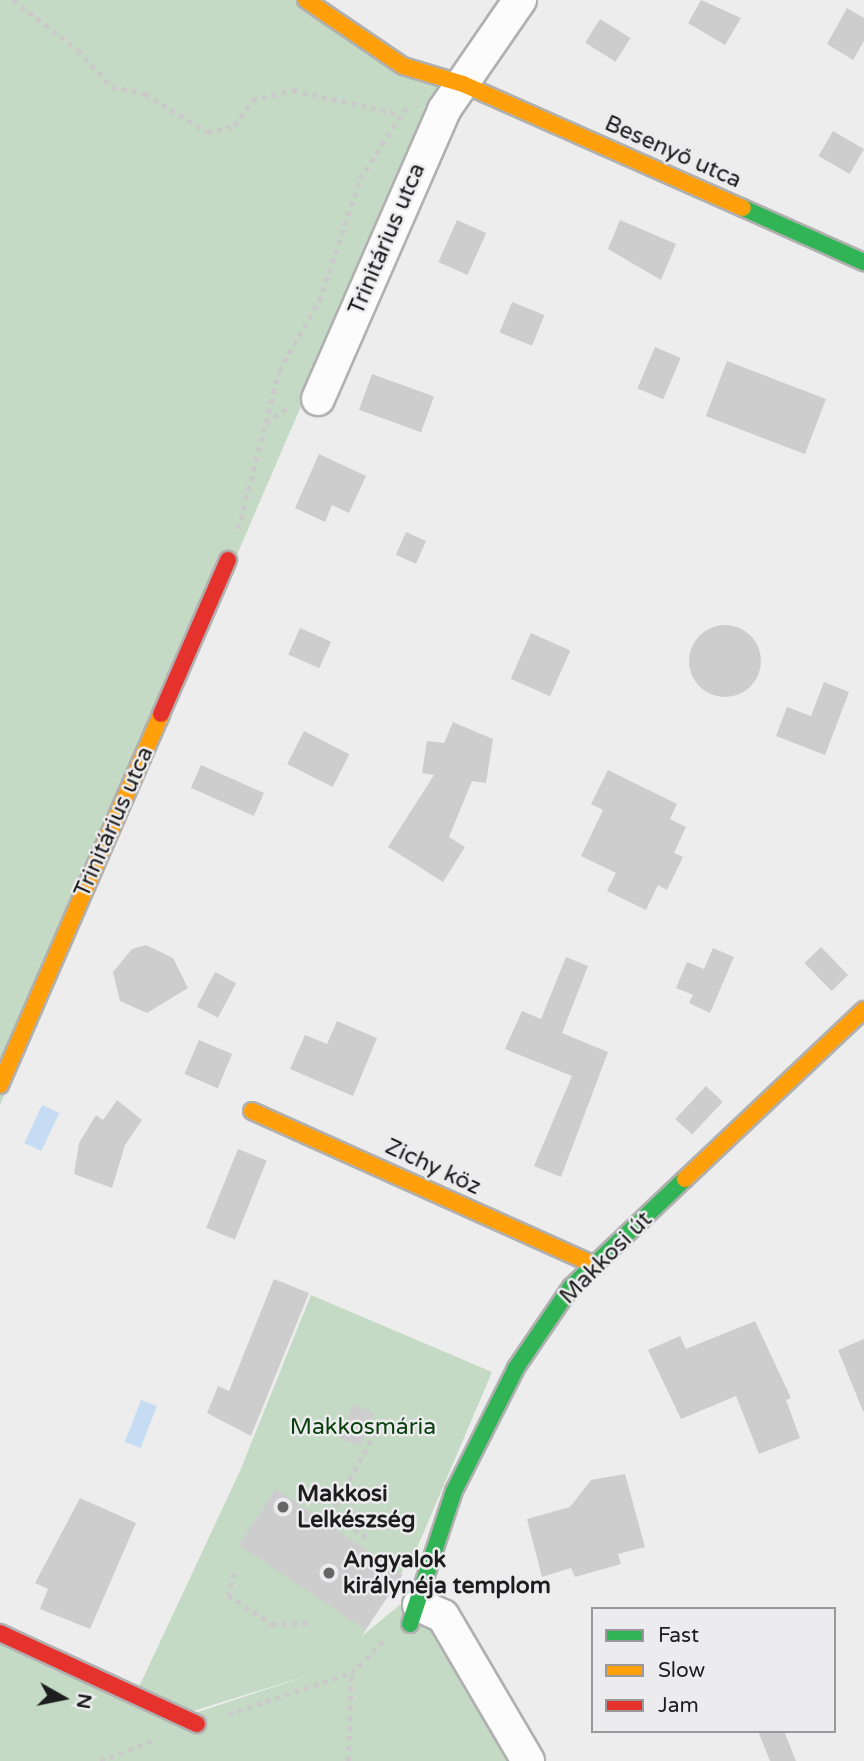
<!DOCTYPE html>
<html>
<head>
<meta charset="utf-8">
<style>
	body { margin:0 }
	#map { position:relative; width:864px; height:1761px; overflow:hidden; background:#ededed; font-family:"Varela Round",sans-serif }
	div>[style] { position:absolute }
	.green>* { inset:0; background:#c5dac4 }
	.water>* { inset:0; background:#c6dcf2; transform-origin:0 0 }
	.building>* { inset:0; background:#cdcdce; transform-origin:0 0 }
	.round { border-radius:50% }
	.path>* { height:4.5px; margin-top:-2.25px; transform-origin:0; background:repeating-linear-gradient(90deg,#cacacb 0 5px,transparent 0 10px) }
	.roads { filter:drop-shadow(2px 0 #b0b0b1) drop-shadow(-2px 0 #b0b0b1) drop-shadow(0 2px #b0b0b1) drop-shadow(0 -2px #b0b0b1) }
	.street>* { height:32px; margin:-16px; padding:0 16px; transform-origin:16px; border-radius:16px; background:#fcfcfc }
	.fast>* { height:16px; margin:-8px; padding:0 8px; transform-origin:8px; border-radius:8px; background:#30b455 }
	.slow>* { height:16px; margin:-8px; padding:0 8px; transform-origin:8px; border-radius:8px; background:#ff9f0a }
	.jam>* { height:16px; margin:-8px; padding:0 8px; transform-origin:8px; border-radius:8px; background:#e5322d }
	.dots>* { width:19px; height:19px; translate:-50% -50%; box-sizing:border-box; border:4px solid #ececee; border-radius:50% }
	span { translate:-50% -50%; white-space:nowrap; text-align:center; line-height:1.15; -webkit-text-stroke:5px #ececee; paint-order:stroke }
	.street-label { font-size:23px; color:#1d1d1d }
	.park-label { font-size:23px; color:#083f0d }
	.poi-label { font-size:23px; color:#1d1d1d; font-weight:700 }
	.left { translate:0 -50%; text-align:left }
	.legend { position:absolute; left:591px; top:1607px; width:245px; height:126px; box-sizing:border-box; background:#ececee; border:2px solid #99999a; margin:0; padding:9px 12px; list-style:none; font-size:21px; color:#1d1d1d }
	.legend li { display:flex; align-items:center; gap:14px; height:35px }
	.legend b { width:35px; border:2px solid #99999a }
	.north { position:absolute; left:28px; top:1663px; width:70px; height:70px; -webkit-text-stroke:5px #ececee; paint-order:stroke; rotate:99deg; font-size:19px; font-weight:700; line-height:28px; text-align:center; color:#1d1d1d }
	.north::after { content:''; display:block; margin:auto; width:24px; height:32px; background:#1d1d1d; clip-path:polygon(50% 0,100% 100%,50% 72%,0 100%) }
</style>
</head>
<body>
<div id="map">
	<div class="green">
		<i style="clip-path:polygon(0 0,306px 0,441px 81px,0 1105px)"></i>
		<i style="clip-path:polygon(evenodd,311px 1295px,492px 1372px,417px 1548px,362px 1636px,413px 1594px,521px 1761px,0 1761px,0 1625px,138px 1689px,240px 1471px,311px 1295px,316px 1673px,192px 1714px,190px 1712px,316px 1673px)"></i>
	</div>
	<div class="water">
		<i style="left:42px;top:1105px;width:19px;height:42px;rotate:25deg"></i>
		<i style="left:141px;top:1400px;width:17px;height:45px;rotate:21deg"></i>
	</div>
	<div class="building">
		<i style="clip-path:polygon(701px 0,741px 18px,725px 45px,688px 23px)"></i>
		<i style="clip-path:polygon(847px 8px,864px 18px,864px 41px,853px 60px,827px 44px)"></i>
		<i style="left:600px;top:19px;width:36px;height:28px;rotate:32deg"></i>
		<i style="left:833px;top:131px;width:36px;height:29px;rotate:30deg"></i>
		<i style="left:457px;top:220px;width:32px;height:46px;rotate:24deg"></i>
		<i style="clip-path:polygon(620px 220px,676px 244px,661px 280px,608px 249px)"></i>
		<i style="left:512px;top:302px;width:35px;height:33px;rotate:22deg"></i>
		<i style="left:655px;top:347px;width:28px;height:45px;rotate:23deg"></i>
		<i style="left:727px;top:361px;width:106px;height:59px;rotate:21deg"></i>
		<i style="left:372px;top:374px;width:66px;height:38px;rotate:20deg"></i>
		<i style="clip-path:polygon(319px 454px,366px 476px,349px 513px,332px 505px,325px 522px,295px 508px)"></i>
		<i style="left:406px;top:532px;width:22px;height:25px;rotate:24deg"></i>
		<i class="round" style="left:689px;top:625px;width:72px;height:72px"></i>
		<i style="left:300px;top:628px;width:34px;height:29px;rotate:24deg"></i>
		<i style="left:531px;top:633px;width:43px;height:50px;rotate:24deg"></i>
		<i style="clip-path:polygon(824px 682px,849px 692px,825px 755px,776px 736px,787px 707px,811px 716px)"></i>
		<i style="clip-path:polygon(453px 722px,493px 739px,486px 783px,472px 781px,449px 837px,465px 847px,443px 882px,388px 847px,434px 775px,422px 773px,427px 741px,444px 743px)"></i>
		<i style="left:304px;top:731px;width:51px;height:37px;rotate:27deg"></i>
		<i style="left:201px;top:765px;width:69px;height:25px;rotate:24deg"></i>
		<i style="clip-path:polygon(608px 770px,677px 804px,670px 819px,686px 827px,674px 853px,683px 857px,667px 890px,658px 885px,646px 910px,607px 891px,616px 873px,581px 856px,603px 810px,591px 804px)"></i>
		<i style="clip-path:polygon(146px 945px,173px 958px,188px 988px,147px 1013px,120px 1001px,113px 972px,132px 949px)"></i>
		<i style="left:821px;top:947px;width:39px;height:23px;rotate:46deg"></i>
		<i style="clip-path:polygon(713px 948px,734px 957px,710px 1013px,689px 1003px,693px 995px,676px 988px,687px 962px,704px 969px)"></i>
		<i style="clip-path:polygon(566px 957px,588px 966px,562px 1033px,608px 1052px,561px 1177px,534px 1166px,572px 1076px,505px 1049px,522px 1011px,541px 1019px)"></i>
		<i style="left:215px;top:972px;width:24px;height:39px;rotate:28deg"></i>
		<i style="clip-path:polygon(337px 1021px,377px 1038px,353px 1096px,290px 1069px,305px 1035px,327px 1044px)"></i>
		<i style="left:199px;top:1040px;width:36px;height:37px;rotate:23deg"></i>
		<i style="left:706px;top:1086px;width:23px;height:45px;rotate:43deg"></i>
		<i style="clip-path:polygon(117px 1100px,142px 1120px,125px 1145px,112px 1188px,74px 1174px,79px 1143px,96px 1115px,103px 1120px)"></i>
		<i style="left:238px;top:1149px;width:31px;height:85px;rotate:22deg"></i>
		<i style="clip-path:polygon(274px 1279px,309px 1293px,251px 1436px,207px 1413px,218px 1386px,229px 1391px)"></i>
		<i style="clip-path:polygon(755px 1321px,791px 1398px,786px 1400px,800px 1438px,759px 1454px,736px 1396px,681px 1419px,648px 1350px,680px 1336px,686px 1349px)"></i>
		<i style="clip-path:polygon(864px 1339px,864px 1411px,863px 1411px,838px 1350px)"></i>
		<i style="left:353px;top:1404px;width:23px;height:36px;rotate:23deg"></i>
		<i style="clip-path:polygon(625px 1474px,645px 1547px,618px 1554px,621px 1564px,575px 1577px,571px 1568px,542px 1577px,527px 1519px,570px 1507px,591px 1480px)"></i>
		<i style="left:276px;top:1489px;width:153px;height:67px;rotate:34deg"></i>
		<i style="clip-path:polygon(80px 1498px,136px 1523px,90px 1629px,40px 1609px,48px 1589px,35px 1583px)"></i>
		<i style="clip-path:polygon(758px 1731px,784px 1731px,796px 1761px,770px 1761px)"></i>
	</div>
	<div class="path">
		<i style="left:13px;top:0;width:82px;rotate:37.6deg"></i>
		<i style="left:78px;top:50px;width:50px;rotate:47.4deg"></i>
		<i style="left:112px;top:87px;width:34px;rotate:12deg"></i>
		<i style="left:145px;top:94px;width:73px;rotate:31.5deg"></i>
		<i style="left:207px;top:132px;width:29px;rotate:-12deg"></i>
		<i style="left:235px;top:126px;width:31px;rotate:-57deg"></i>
		<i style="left:252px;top:100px;width:42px;rotate:-13.7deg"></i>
		<i style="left:293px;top:90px;width:109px;rotate:12.8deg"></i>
		<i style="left:266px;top:423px;width:29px;rotate:-35deg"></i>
		<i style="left:238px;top:529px;width:163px;rotate:-75.5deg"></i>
		<i style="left:279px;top:371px;width:81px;rotate:-60.3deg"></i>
		<i style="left:319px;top:301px;width:129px;rotate:-71.4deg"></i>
		<i style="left:360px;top:179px;width:90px;rotate:-57.2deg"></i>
		<i style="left:325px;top:1522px;width:9px;rotate:-54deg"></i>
		<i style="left:367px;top:1538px;width:44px;rotate:-148.1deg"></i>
		<i style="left:330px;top:1515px;width:94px;rotate:-61.5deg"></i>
		<i style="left:375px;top:1432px;width:26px"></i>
		<i style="left:235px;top:1573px;width:23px;rotate:108deg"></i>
		<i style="left:228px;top:1595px;width:53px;rotate:33.4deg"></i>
		<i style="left:272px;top:1624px;width:37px;rotate:-2deg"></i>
		<i style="left:228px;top:1714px;width:130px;rotate:-18.4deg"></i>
		<i style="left:351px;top:1673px;width:47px;rotate:-45deg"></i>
		<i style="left:100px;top:1761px;width:58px;rotate:-21.3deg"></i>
		<i style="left:348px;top:1761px;width:87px;rotate:-88deg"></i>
	</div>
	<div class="roads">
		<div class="street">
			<i style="left:318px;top:399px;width:315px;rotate:-66.4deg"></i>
			<i style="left:444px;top:110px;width:134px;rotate:-55.4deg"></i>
			<i style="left:419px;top:1605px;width:26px;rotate:25deg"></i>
			<i style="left:443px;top:1616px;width:168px;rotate:59.6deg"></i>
		</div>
		<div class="fast">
			<i style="left:743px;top:208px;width:133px;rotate:24.1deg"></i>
			<i style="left:410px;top:1624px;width:140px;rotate:-71.7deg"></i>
			<i style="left:454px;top:1491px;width:138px;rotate:-63.2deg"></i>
			<i style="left:516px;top:1368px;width:98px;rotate:-55.8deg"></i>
			<i style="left:571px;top:1287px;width:157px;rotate:-43.5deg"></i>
		</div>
		<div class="slow">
			<i style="left:306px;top:0;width:117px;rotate:34.2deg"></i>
			<i style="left:403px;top:66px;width:63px;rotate:16.7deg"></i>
			<i style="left:463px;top:84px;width:306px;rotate:23.9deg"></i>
			<i style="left:0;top:1085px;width:404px;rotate:-66.5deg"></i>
			<i style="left:252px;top:1111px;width:376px;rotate:24.2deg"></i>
			<i style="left:685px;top:1179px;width:246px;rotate:-43.4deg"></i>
		</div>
		<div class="jam">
			<i style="left:161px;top:714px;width:168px;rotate:-66.5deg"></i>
			<i style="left:0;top:1633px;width:217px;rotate:24.8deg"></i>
		</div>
	</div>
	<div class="dots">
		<i style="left:283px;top:1507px;background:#666"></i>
		<i style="left:329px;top:1573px;background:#666"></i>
	</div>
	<div class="street-label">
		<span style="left:673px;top:152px;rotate:24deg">Besenyő utca</span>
		<span style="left:387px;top:239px;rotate:-67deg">Trinitárius utca</span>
		<span style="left:114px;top:822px;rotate:-66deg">Trinitárius utca</span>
		<span style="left:433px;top:1167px;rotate:25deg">Zichy köz</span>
		<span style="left:606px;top:1258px;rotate:-45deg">Makkosi út</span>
	</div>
	<div class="park-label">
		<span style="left:363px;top:1427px">Makkosmária</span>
	</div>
	<div class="poi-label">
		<span class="left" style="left:297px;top:1507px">Makkosi<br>Lelkészség</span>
		<span class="left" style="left:343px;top:1573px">Angyalok<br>királynéja templom</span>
	</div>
	<ul class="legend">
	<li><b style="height:9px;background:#30b455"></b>Fast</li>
	<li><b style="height:9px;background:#ff9f0a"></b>Slow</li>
	<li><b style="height:9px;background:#e5322d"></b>Jam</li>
	</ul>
	<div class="north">N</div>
</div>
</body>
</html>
